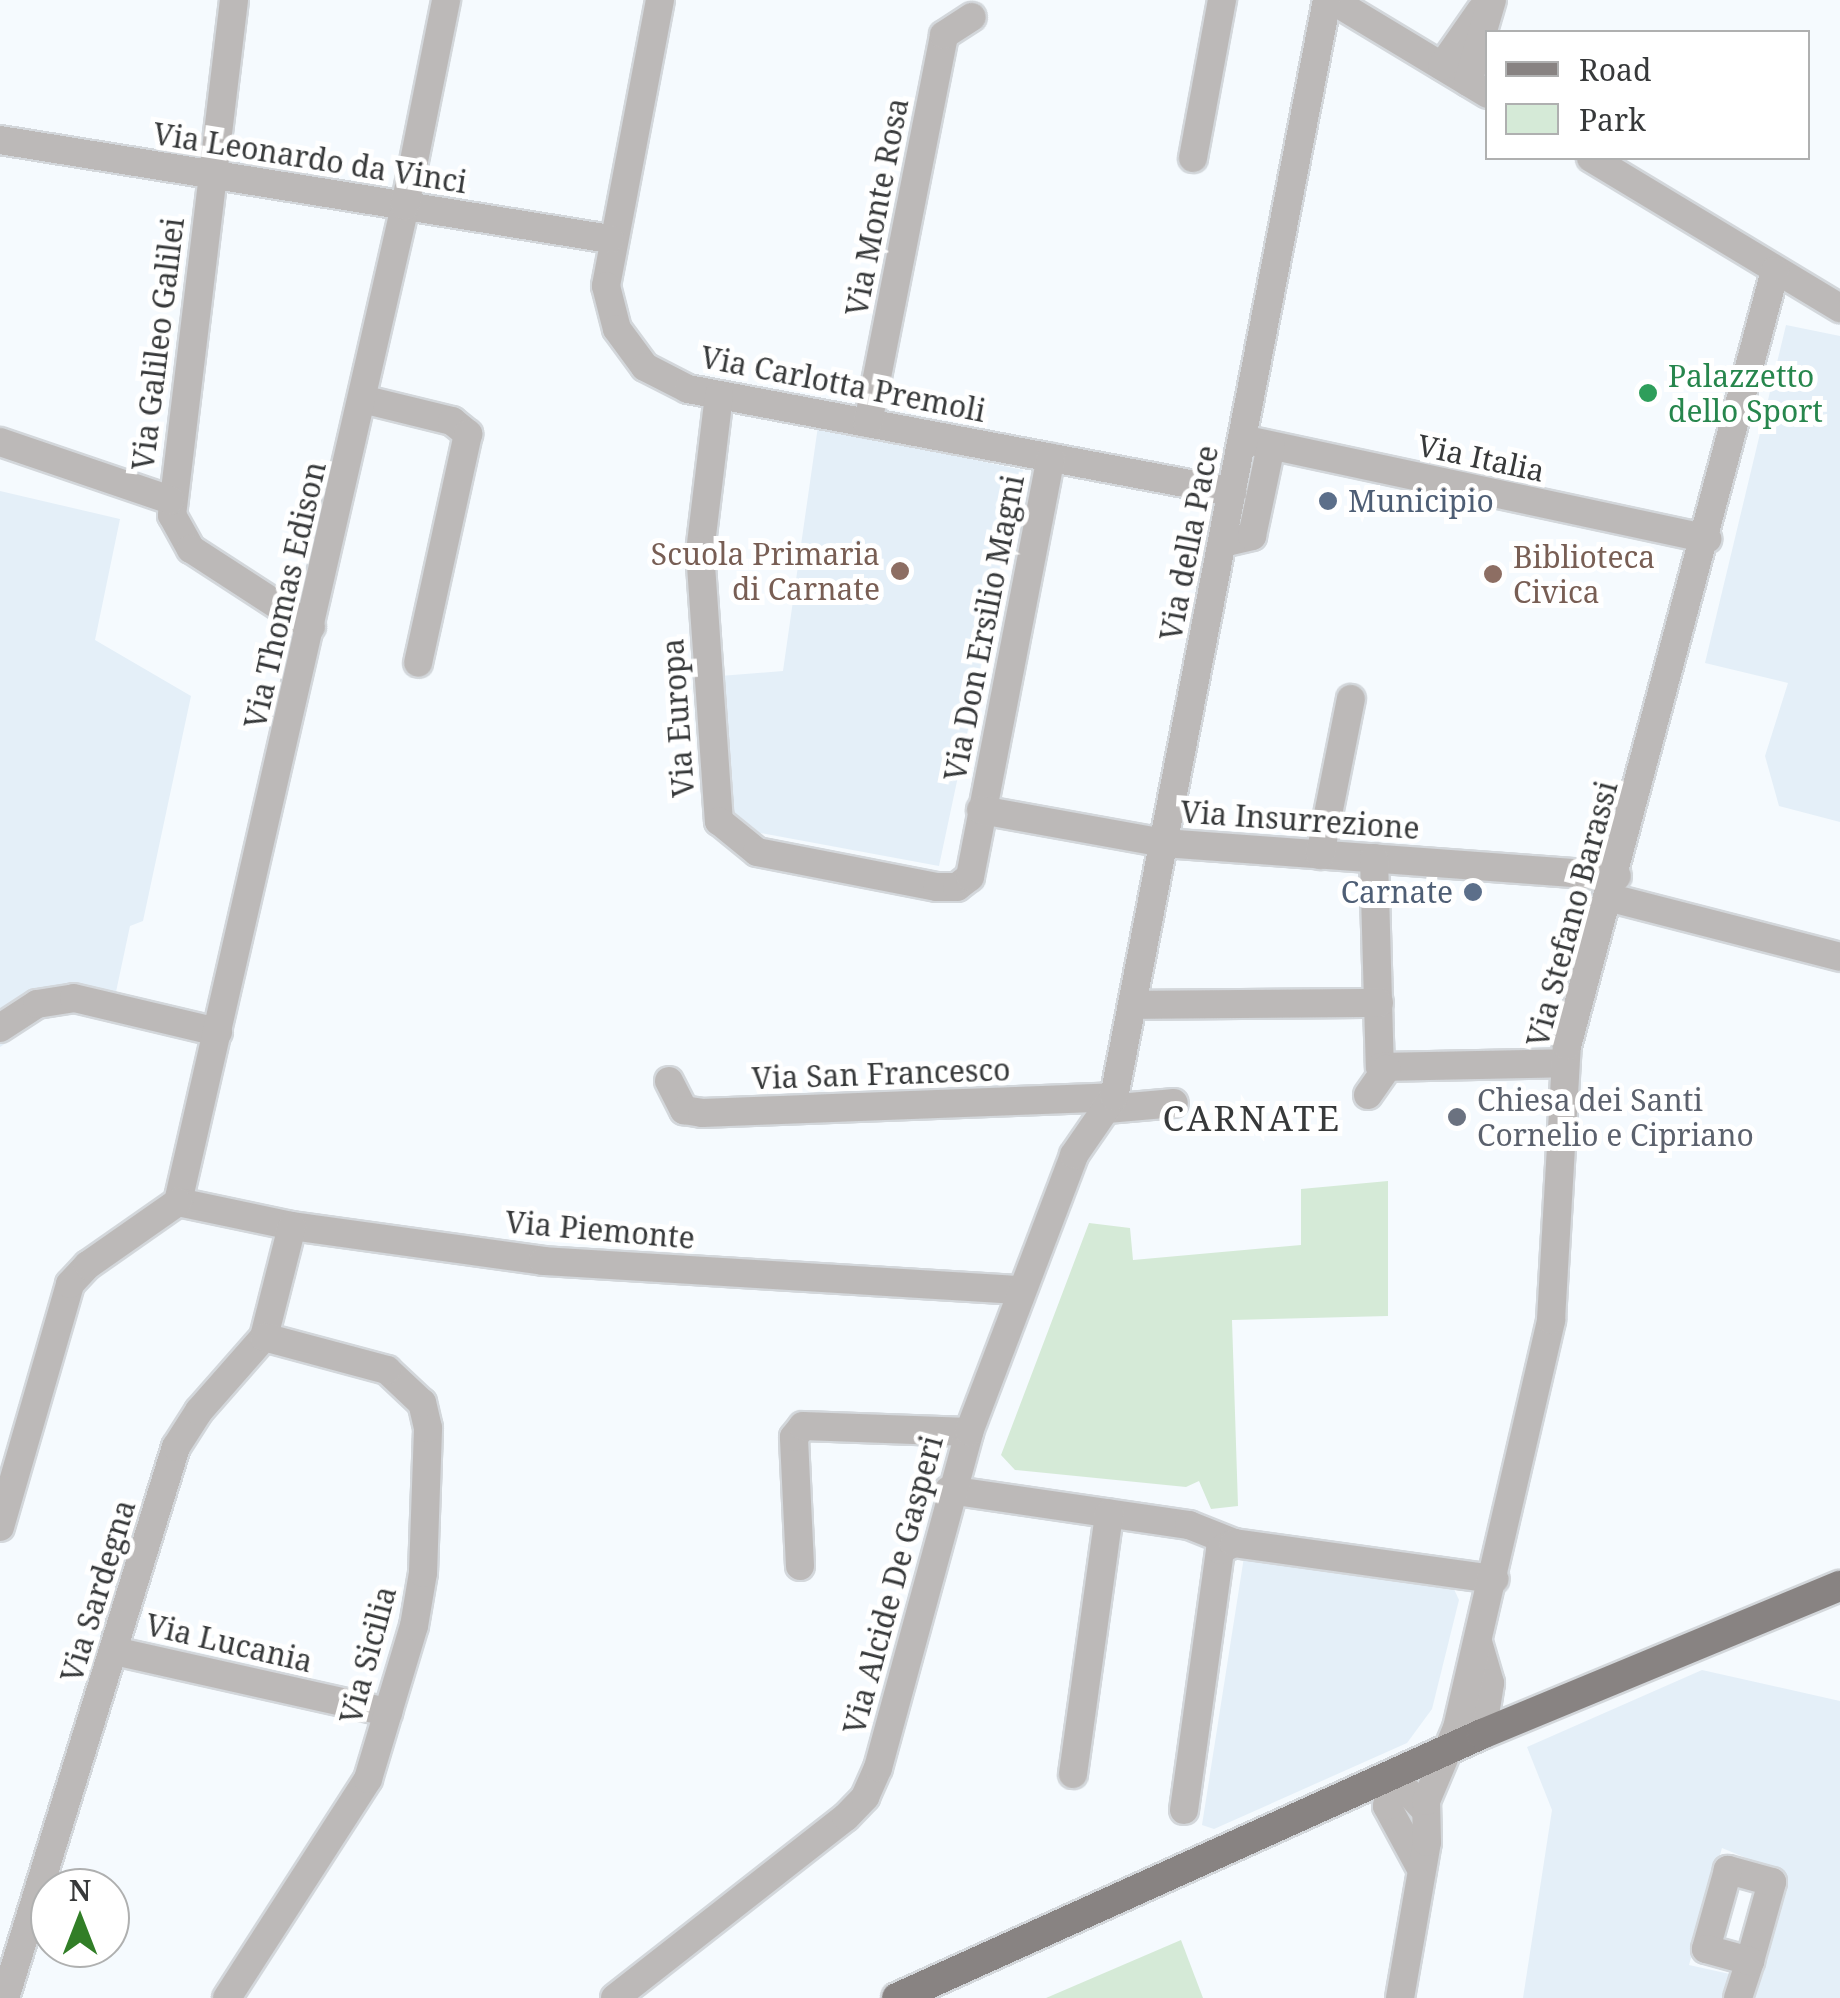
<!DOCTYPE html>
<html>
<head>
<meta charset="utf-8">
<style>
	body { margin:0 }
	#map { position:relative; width:1840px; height:1998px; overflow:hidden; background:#f5fafe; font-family:"Noto Serif",serif }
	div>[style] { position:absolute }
	.built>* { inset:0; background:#e4eff8 }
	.green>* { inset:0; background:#d5ead7 }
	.roads { filter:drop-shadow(2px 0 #d3d7db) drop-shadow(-2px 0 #d3d7db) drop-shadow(0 2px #d3d7db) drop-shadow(0 -2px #d3d7db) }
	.minor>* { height:28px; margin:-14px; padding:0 14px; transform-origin:14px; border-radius:14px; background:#bcb9b8 }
	.major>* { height:30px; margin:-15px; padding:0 15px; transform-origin:15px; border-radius:15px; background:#888382 }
	.dots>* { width:28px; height:28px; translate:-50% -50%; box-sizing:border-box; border:5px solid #fff; border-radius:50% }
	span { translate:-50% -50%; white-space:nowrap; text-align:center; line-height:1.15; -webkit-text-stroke:10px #fff; paint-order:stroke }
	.street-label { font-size:30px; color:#37393a }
	.leisure-label { font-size:30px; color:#27864d }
	.left { translate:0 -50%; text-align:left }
	.service-label { font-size:30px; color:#4e5e75 }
	.right { translate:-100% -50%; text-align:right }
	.education-label { font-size:30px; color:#785e54 }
	.worship-label { font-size:30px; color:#5b616d }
	.quarter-label { font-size:35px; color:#37393a; letter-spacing:2.5px }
	.legend { position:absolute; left:1485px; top:30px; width:325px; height:130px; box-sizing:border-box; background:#fff; border:2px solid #afb0b0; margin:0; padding:12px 18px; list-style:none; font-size:30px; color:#37393a }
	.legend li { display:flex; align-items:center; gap:20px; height:50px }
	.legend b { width:50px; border:2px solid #afb0b0 }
	.north { position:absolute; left:30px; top:1868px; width:100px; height:100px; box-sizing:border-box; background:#fff; border:2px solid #afb0b0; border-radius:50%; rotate:0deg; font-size:28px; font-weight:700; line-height:40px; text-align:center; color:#37393a }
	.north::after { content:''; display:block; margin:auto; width:35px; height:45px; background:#317e27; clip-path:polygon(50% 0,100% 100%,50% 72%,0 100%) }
</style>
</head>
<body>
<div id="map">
	<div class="built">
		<i style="clip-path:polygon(1786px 325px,1840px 336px,1840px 822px,1779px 806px,1765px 756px,1788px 683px,1705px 663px)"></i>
		<i style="clip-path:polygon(818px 426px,1023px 470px,939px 866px,760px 833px,729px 814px,720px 676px,783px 671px)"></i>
		<i style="clip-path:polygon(0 491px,120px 519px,95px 640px,191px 696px,143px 921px,130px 926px,113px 1006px,48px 1015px,0 1047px)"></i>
		<i style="clip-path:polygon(1244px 1557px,1453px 1587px,1459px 1600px,1432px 1709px,1407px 1743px,1214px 1829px,1202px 1825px)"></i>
		<i style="clip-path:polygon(1702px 1670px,1840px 1701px,1840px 1998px,1753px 1998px,1787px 1875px,1722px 1848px,1689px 1965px,1730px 1974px,1722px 1998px,1523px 1998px,1552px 1810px,1527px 1747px)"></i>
	</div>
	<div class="green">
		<i style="clip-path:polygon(1388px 1181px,1388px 1316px,1232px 1320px,1238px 1506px,1211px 1509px,1199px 1481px,1186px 1487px,1015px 1470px,1001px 1455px,1089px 1223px,1130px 1228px,1133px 1260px,1301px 1245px,1301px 1189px)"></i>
		<i style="clip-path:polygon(1181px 1940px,1203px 1998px,1046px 1998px)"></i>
	</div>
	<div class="roads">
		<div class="minor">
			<i style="left:234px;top:0;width:519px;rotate:96.86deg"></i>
			<i style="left:172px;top:515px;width:39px;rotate:61deg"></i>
			<i style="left:191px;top:549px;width:143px;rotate:33deg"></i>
			<i style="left:660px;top:0;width:291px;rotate:100.7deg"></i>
			<i style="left:606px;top:286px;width:44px;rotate:75.7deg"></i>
			<i style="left:617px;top:329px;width:47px;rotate:53.6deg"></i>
			<i style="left:645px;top:367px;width:48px;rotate:27.1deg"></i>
			<i style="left:688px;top:389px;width:554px;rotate:10.72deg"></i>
			<i style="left:1332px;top:0;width:182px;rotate:31.1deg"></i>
			<i style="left:1442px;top:66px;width:68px;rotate:-55.1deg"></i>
			<i style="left:1468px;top:82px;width:85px;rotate:-73.7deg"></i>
			<i style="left:0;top:140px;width:618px;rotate:9.22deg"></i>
			<i style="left:1193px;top:158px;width:161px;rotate:-79.6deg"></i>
			<i style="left:1591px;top:158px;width:291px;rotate:31.1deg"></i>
			<i style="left:719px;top:395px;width:157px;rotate:96.9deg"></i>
			<i style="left:700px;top:551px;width:271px;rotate:86deg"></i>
			<i style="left:719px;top:821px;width:49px;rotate:39.2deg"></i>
			<i style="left:757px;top:852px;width:183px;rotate:11deg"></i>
			<i style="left:937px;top:887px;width:20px"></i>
			<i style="left:957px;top:887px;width:16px;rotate:-38deg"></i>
			<i style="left:970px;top:877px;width:427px;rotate:-79.1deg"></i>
			<i style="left:362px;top:399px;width:93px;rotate:13.7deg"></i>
			<i style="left:452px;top:421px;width:21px;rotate:39deg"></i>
			<i style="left:468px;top:434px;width:234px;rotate:102.3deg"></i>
			<i style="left:868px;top:423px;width:395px;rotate:-78.9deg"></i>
			<i style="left:944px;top:35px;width:33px;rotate:-33deg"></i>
			<i style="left:1242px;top:439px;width:476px;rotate:12.1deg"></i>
			<i style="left:0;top:442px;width:180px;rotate:18.8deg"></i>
			<i style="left:1222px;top:543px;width:31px;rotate:-13deg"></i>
			<i style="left:1252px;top:536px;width:92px;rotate:-78.1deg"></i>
			<i style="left:981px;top:810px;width:186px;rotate:10.2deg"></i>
			<i style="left:1164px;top:843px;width:454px;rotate:4.2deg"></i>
			<i style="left:1320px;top:855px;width:159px;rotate:-78.8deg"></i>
			<i style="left:1374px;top:858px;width:209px;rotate:88.4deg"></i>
			<i style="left:1380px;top:1067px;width:184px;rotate:-1.2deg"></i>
			<i style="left:1611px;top:898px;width:236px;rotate:14.4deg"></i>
			<i style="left:1133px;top:1005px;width:246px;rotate:-0.5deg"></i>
			<i style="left:0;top:1028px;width:44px;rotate:-33deg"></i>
			<i style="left:37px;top:1004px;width:37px;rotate:-9deg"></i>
			<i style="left:74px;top:998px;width:148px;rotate:13.3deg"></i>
			<i style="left:669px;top:1081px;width:33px;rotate:63deg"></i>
			<i style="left:684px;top:1110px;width:18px;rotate:9deg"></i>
			<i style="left:702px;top:1113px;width:412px;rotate:-2.2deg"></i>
			<i style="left:1368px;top:1095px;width:32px;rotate:-55deg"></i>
			<i style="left:1107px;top:1109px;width:67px;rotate:-5.1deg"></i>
			<i style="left:178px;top:1202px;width:1022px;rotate:-77.16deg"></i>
			<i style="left:405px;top:206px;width:210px;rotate:-78.7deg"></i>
			<i style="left:178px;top:1202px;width:116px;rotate:11.9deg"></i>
			<i style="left:292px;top:1226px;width:253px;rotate:7.9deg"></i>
			<i style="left:543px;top:1261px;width:478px;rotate:3.5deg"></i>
			<i style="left:949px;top:1490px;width:243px;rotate:8.3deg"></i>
			<i style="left:1189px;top:1525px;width:48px;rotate:21.8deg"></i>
			<i style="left:0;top:1527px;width:253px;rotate:-73.9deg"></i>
			<i style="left:70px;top:1284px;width:26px;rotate:-47deg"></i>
			<i style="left:88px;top:1265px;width:110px;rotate:-35deg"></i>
			<i style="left:800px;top:1566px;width:129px;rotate:-92.7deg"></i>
			<i style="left:794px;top:1437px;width:14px;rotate:-51deg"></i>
			<i style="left:803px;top:1426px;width:166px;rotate:2.1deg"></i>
			<i style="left:1478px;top:1642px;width:43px;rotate:73.7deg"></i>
			<i style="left:1490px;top:1683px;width:52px;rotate:98.9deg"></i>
			<i style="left:114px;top:1651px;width:281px;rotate:12.6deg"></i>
			<i style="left:1073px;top:1774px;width:263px;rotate:-82.1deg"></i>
			<i style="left:1184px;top:1810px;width:262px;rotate:-82.1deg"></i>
			<i style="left:1220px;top:1550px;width:16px;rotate:-27deg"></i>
			<i style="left:1234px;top:1543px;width:263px;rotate:7.9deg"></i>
			<i style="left:1419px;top:1865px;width:67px;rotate:-118.5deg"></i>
			<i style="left:1387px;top:1806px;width:31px;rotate:-79deg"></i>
			<i style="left:1393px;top:1776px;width:48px;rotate:46.7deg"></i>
			<i style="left:5px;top:1998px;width:577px;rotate:-72.76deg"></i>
			<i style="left:176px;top:1447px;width:43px;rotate:-57.4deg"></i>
			<i style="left:199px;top:1411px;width:98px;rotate:-48.7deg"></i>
			<i style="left:264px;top:1337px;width:114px;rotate:-75.8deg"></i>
			<i style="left:227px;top:1998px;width:260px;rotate:-57.2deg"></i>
			<i style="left:368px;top:1779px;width:160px;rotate:-73.3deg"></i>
			<i style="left:414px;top:1626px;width:54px;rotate:-80.4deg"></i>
			<i style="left:423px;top:1573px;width:145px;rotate:-88deg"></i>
			<i style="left:428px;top:1428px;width:26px;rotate:-103deg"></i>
			<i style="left:422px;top:1403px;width:48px;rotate:-136.7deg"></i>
			<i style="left:387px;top:1370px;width:127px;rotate:-165deg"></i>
			<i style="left:615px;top:1998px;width:293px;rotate:-38.1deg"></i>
			<i style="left:846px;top:1817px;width:28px;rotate:-46deg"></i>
			<i style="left:865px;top:1797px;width:32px;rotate:-66deg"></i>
			<i style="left:878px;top:1768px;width:348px;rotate:-74.8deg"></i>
			<i style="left:969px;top:1432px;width:296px;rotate:-69.2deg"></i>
			<i style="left:1074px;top:1155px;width:70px;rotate:-55.4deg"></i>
			<i style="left:1114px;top:1097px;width:1117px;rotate:-79.01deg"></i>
			<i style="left:1400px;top:1998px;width:158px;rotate:-80.2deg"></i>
			<i style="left:1427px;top:1842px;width:41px;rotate:-91.4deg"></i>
			<i style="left:1426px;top:1801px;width:79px;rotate:-67deg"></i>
			<i style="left:1457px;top:1728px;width:419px;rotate:-77deg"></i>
			<i style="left:1551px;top:1320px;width:274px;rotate:-86.7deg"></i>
			<i style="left:1567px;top:1046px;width:802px;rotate:-74.98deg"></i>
			<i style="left:1738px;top:1998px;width:39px;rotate:-72deg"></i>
			<i style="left:1750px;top:1961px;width:82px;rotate:-74.4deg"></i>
			<i style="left:1772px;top:1882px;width:46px;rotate:-164.7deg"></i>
			<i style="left:1728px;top:1870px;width:82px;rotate:105.6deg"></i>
			<i style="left:1706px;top:1949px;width:46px;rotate:15.3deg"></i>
		</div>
		<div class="major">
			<i style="left:897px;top:1998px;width:642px;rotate:-24.29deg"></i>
			<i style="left:1482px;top:1734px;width:387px;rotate:-22.5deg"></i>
		</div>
	</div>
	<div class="dots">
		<i style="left:1648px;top:393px;background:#2e9e5b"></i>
		<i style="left:1328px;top:501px;background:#5c6f8a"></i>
		<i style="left:900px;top:571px;background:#8d6e63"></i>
		<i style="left:1493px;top:574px;background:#8d6e63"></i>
		<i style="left:1473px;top:892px;background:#5c6f8a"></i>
		<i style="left:1457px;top:1117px;background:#6b7280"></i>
	</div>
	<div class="street-label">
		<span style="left:310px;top:158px;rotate:9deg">Via Leonardo da Vinci</span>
		<span style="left:877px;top:207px;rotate:-79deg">Via Monte Rosa</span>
		<span style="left:158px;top:344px;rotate:-83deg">Via Galileo Galilei</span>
		<span style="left:843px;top:384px;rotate:11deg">Via Carlotta Premoli</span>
		<span style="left:1481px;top:458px;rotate:12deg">Via Italia</span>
		<span style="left:1189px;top:543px;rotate:-79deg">Via della Pace</span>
		<span style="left:285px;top:595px;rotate:-77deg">Via Thomas Edison</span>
		<span style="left:984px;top:628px;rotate:-79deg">Via Don Ersilio Magni</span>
		<span style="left:678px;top:718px;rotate:-94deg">Via Europa</span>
		<span style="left:1300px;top:820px;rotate:4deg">Via Insurrezione</span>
		<span style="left:1572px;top:914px;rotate:-75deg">Via Stefano Barassi</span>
		<span style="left:881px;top:1074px;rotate:-2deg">Via San Francesco</span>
		<span style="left:600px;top:1230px;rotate:5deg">Via Piemonte</span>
		<span style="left:893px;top:1585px;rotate:-75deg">Via Alcide De Gasperi</span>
		<span style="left:98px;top:1591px;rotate:-73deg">Via Sardegna</span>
		<span style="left:229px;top:1643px;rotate:13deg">Via Lucania</span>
		<span style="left:368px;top:1655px;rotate:-75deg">Via Sicilia</span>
	</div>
	<div class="leisure-label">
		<span class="left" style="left:1668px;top:393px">Palazzetto<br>dello Sport</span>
	</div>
	<div class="service-label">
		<span class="left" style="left:1348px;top:501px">Municipio</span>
		<span class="right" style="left:1453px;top:892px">Carnate</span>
	</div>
	<div class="education-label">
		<span class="right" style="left:880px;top:571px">Scuola Primaria<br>di Carnate</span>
		<span class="left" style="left:1513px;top:574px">Biblioteca<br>Civica</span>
	</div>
	<div class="worship-label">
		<span class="left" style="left:1477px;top:1117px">Chiesa dei Santi<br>Cornelio e Cipriano</span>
	</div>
	<div class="quarter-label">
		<span style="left:1252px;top:1118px">CARNATE</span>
	</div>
	<ul class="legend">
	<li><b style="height:12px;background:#888382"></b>Road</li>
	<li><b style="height:28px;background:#d5ead7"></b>Park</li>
	</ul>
	<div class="north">N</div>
</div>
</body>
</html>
